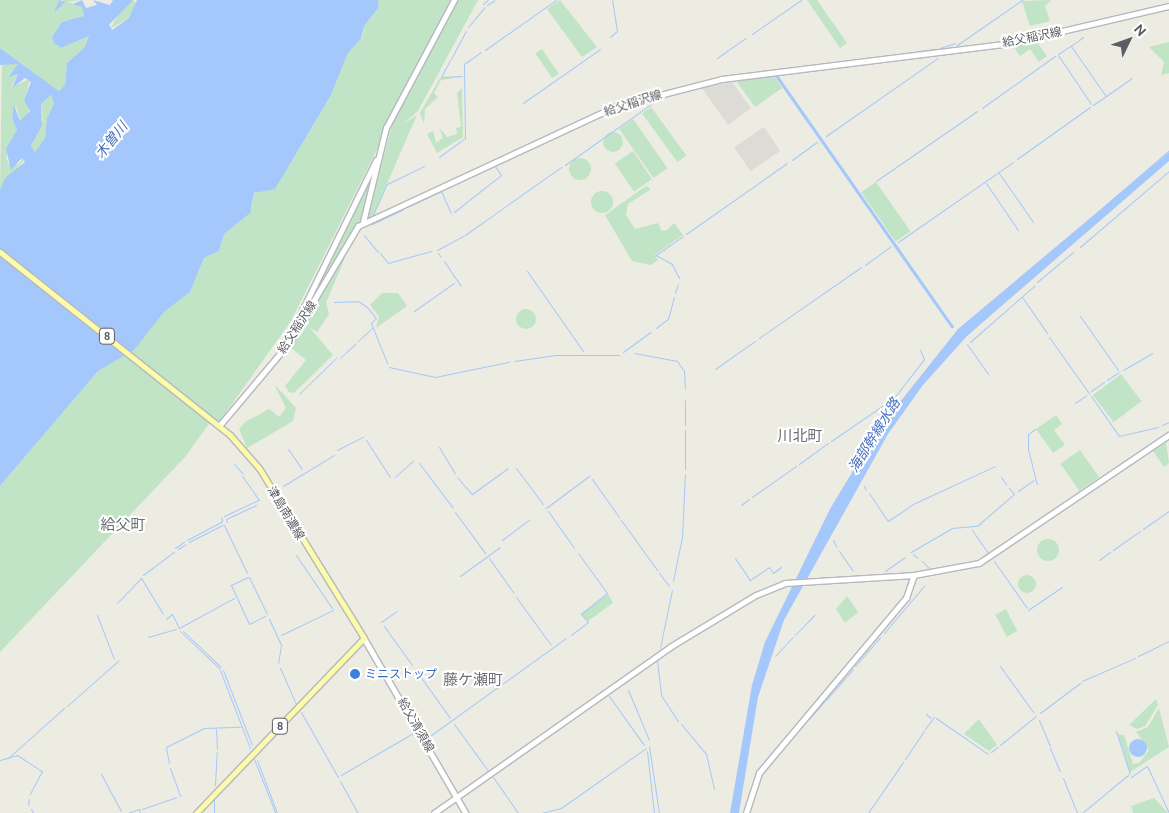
<!DOCTYPE html>
<html>
<head>
<meta charset="utf-8">
<style>
	body { margin:0 }
	#map { position:relative; width:1169px; height:813px; overflow:hidden; background:#edece3; font-family:Ubuntu,"Noto Sans JP",sans-serif }
	div>[style] { position:absolute }
	.industrial>* { inset:0; background:#dcdbd5; transform-origin:0 0 }
	.green>* { inset:0; background:#c0e4c5; transform-origin:0 0 }
	.round { border-radius:50% }
	.water>* { inset:0; background:#a4c8fb; transform-origin:0 0 }
	.stream>* { height:1px; margin:-0.5px; padding:0 0.5px; transform-origin:0.5px; border-radius:0.5px; background:#a4c8fb }
	.roads { filter:drop-shadow(1px 0 #b6b8be) drop-shadow(-1px 0 #b6b8be) drop-shadow(0 1px #b6b8be) drop-shadow(0 -1px #b6b8be) }
	.secondary>* { height:4.5px; margin:-2.25px; padding:0 2.25px; transform-origin:2.25px; border-radius:2.25px; background:#fff }
	.primary>* { height:5px; margin:-2.5px; padding:0 2.5px; transform-origin:2.5px; border-radius:2.5px; background:#fcfba9 }
	.dots>* { width:14px; height:14px; translate:-50% -50%; box-sizing:border-box; border:2px solid #fff; border-radius:50% }
	span { translate:-50% -50%; white-space:nowrap; text-align:center; line-height:1.15; -webkit-text-stroke:4px #fff; paint-order:stroke }
	.shield-label span { padding:1px 4px; background:#fff; border:1px solid; border-radius:4px; -webkit-text-stroke-width:0 }
	.shield-label { font-size:11px; color:#5b5d63; font-weight:700 }
	.street-label { font-size:12px; color:#5b5d63 }
	.shop-label { font-size:12px; color:#366cbe }
	.left { translate:0 -50%; text-align:left }
	.water-label { font-size:14px; color:#486fbe; font-style:italic }
	.quarter-label { font-size:15px; color:#6c6f75 }
	.north { position:absolute; left:1104px; top:15px; width:50px; height:50px; -webkit-text-stroke:4px #fff; paint-order:stroke; rotate:48deg; font-size:14px; font-weight:700; line-height:20px; text-align:center; color:#5b5d63 }
	.north::after { content:''; display:block; margin:auto; width:18px; height:22px; background:#5b5d63; clip-path:polygon(50% 0,100% 100%,50% 72%,0 100%) }
</style>
</head>
<body>
<div id="map">
	<div class="industrial">
		<i style="clip-path:polygon(732px 82px,751px 108px,728px 125px,702px 88px)"></i>
		<i style="left:764px;top:127px;width:29px;height:36px;rotate:56deg"></i>
	</div>
	<div class="green">
		<i style="clip-path:polygon(0 0,59px 0,56px 12px,63px 0,80px 0,66px 2px,83px 7px,84px 17px,62px 22px,52px 37px,61px 48px,89px 36px,84px 48px,67px 63px,65px 85px,59px 91px,0 48px)"></i>
		<i style="clip-path:polygon(133px 0,137px 4px,129px 18px,110px 29px,122px 8px)"></i>
		<i style="clip-path:polygon(378px 0,452px 0,291px 321px,217px 425px,211px 421px,185px 457px,0 652px,0 486px,98px 371px,135px 346px,164px 312px,190px 292px,204px 258px,219px 251px,224px 234px,252px 205px,254px 194px,277px 185px,331px 95px,348px 53px,362px 38px,364px 26px,379px 7px)"></i>
		<i style="clip-path:polygon(456px 0,478px 0,418px 111px,403px 124px,417px 115px,372px 218px,366px 220px,394px 118px)"></i>
		<i style="clip-path:polygon(560px 0,597px 47px,582px 57px,547px 9px)"></i>
		<i style="clip-path:polygon(807px 0,817px 0,847px 43px,840px 48px)"></i>
		<i style="clip-path:polygon(1051px 0,1045px 6px,1050px 21px,1030px 26px,1022px 1px)"></i>
		<i style="clip-path:polygon(1037px 42px,1047px 56px,1039px 62px,1030px 49px,1020px 56px,1013px 46px)"></i>
		<i style="clip-path:polygon(1169px 42px,1169px 73px,1161px 75px,1164px 62px,1149px 47px)"></i>
		<i style="left:542px;top:49px;width:30px;height:8px;rotate:56deg"></i>
		<i style="clip-path:polygon(2px 61px,18px 64px,8px 76px,18px 74px,11px 87px,30px 79px,24px 101px,30px 107px,26px 119px,20px 121px,16px 105px,12px 118px,17px 130px,6px 158px,11px 167px,20px 163px,24px 154px,27px 156px,0 190px)"></i>
		<i style="clip-path:polygon(774px 76px,782px 88px,755px 107px,736px 81px)"></i>
		<i style="clip-path:polygon(461px 77px,441px 80px,434px 93px,438px 97px,425px 109px,424px 124px,420px 113px,440px 78px)"></i>
		<i style="clip-path:polygon(462px 88px,463px 137px,437px 153px,427px 134px,433px 131px,436px 143px,443px 138px,439px 127px,447px 137px,457px 134px,456px 128px,461px 127px,457px 93px)"></i>
		<i style="clip-path:polygon(51px 95px,54px 104px,47px 118px,45px 138px,35px 152px,31px 147px,43px 120px,41px 104px)"></i>
		<i style="left:651px;top:107px;width:60px;height:11px;rotate:54deg"></i>
		<i style="left:633px;top:119px;width:60px;height:17px;rotate:55deg"></i>
		<i class="round" style="left:603px;top:132px;width:20px;height:20px"></i>
		<i style="clip-path:polygon(380px 144px,290px 333px,276px 352px,305px 300px)"></i>
		<i style="left:633px;top:151px;width:34px;height:22px;rotate:56deg"></i>
		<i class="round" style="left:569px;top:158px;width:22px;height:22px"></i>
		<i style="clip-path:polygon(375px 167px,360px 224px,298px 325px,343px 229px)"></i>
		<i style="left:876px;top:182px;width:60px;height:18px;rotate:55deg"></i>
		<i style="clip-path:polygon(646px 186px,651px 189px,628px 204px,626px 215px,635px 229px,658px 223px,662px 231px,667px 230px,674px 223px,683px 235px,655px 255px,658px 260px,651px 265px,632px 261px,605px 215px)"></i>
		<i class="round" style="left:591px;top:191px;width:22px;height:22px"></i>
		<i style="clip-path:polygon(352px 241px,326px 303px,329px 314px,317px 332px,310px 328px,333px 355px,294px 393px,289px 392px,285px 386px,306px 360px,290px 347px)"></i>
		<i style="clip-path:polygon(382px 293px,398px 293px,407px 306px,376px 328px,379px 316px,370px 305px)"></i>
		<i class="round" style="left:516px;top:309px;width:20px;height:20px"></i>
		<i style="left:1121px;top:374px;width:34px;height:35px;rotate:53deg"></i>
		<i style="clip-path:polygon(274px 384px,296px 408px,293px 421px,247px 448px,239px 429px,245px 422px,269px 409px,279px 417px,286px 408px)"></i>
		<i style="clip-path:polygon(1056px 415px,1062px 424px,1054px 430px,1065px 445px,1053px 453px,1036px 429px)"></i>
		<i style="clip-path:polygon(1166px 443px,1169px 463px,1164px 467px,1153px 451px)"></i>
		<i style="left:1080px;top:450px;width:33px;height:24px;rotate:55deg"></i>
		<i class="round" style="left:1037px;top:539px;width:22px;height:22px"></i>
		<i class="round" style="left:1018px;top:575px;width:18px;height:18px"></i>
		<i style="clip-path:polygon(608px 594px,613px 603px,588px 621px,582px 614px)"></i>
		<i style="clip-path:polygon(847px 596px,858px 612px,845px 623px,836px 609px)"></i>
		<i style="left:1006px;top:609px;width:25px;height:12px;rotate:63deg"></i>
		<i style="clip-path:polygon(1156px 699px,1158px 705px,1145px 726px,1137px 729px,1129px 725px)"></i>
		<i style="clip-path:polygon(1159px 708px,1169px 747px,1130px 772px,1118px 734px,1124px 735px,1133px 764px,1139px 763px,1149px 750px,1136px 732px,1148px 727px)"></i>
		<i style="clip-path:polygon(979px 719px,997px 745px,989px 751px,964px 734px)"></i>
		<i style="clip-path:polygon(1154px 798px,1168px 813px,1133px 813px,1131px 806px)"></i>
	</div>
	<div class="water">
		<i style="clip-path:polygon(evenodd,59px 0,73px 4px,82px 0,86px 8px,97px 5px,93px 0,110px 5px,113px 0,133px 0,109px 25px,112px 30px,129px 18px,137px 0,378px 0,379px 7px,364px 26px,361px 39px,348px 53px,331px 95px,275px 189px,254px 193px,250px 213px,224px 234px,219px 251px,204px 258px,190px 292px,164px 312px,134px 350px,98px 371px,0 486px,0 190px,5px 178px,25px 162px,22px 158px,11px 170px,6px 149px,17px 130px,12px 118px,14px 105px,20px 121px,30px 111px,24px 100px,31px 82px,25px 78px,12px 88px,18px 74px,8px 77px,18px 64px,0 65px,0 48px,59px 91px,65px 85px,67px 63px,84px 48px,89px 36px,61px 48px,54px 43px,52px 37px,62px 22px,84px 16px,82px 7px,65px 2px,54px 13px,59px 0,51px 95px,54px 104px,47px 118px,45px 138px,35px 152px,31px 146px,42px 125px,41px 104px,51px 95px)"></i>
		<i style="left:777px;top:74px;width:309px;height:3px;rotate:55deg"></i>
		<i style="clip-path:polygon(1169px 152px,1169px 161px,967px 336px,923px 385px,888px 434px,784px 620px,758px 697px,739px 813px,730px 813px,752px 685px,765px 642px,830px 509px,877px 431px,958px 329px)"></i>
		<i class="round" style="left:1129px;top:739px;width:18px;height:18px"></i>
	</div>
	<div class="stream">
		<i style="left:483px;top:4px;width:6px;rotate:-39deg"></i>
		<i style="left:487px;top:5px;width:9px;rotate:-32deg"></i>
		<i style="left:468px;top:27px;width:26px;rotate:-50deg"></i>
		<i style="left:752px;top:34px;width:60px;rotate:-34.8deg"></i>
		<i style="left:610px;top:37px;width:9px;rotate:-41deg"></i>
		<i style="left:617px;top:31px;width:31px;rotate:-99deg"></i>
		<i style="left:1079px;top:40px;width:5px;rotate:-37deg"></i>
		<i style="left:957px;top:45px;width:79px;rotate:-34.7deg"></i>
		<i style="left:1071px;top:46px;width:60px;rotate:55.2deg"></i>
		<i style="left:940px;top:48px;width:16px;rotate:-18deg"></i>
		<i style="left:485px;top:50px;width:87px;rotate:-35.2deg"></i>
		<i style="left:919px;top:51px;width:15px;rotate:-8deg"></i>
		<i style="left:1058px;top:54px;width:24px;rotate:-33deg"></i>
		<i style="left:1058px;top:55px;width:59px;rotate:56deg"></i>
		<i style="left:717px;top:58px;width:35px;rotate:-35deg"></i>
		<i style="left:451px;top:59px;width:32px;rotate:-62deg"></i>
		<i style="left:441px;top:77px;width:19px;rotate:-62deg"></i>
		<i style="left:442px;top:77px;width:20px;rotate:-3deg"></i>
		<i style="left:742px;top:79px;width:29px;rotate:-8deg"></i>
		<i style="left:523px;top:103px;width:94px;rotate:-35deg"></i>
		<i style="left:1093px;top:105px;width:47px;rotate:-34.7deg"></i>
		<i style="left:982px;top:108px;width:90px;rotate:-35.5deg"></i>
		<i style="left:826px;top:136px;width:136px;rotate:-34.9deg"></i>
		<i style="left:439px;top:157px;width:32px;rotate:-36deg"></i>
		<i style="left:465px;top:138px;width:74px;rotate:-90.8deg"></i>
		<i style="left:464px;top:64px;width:21px;rotate:-35deg"></i>
		<i style="left:1017px;top:159px;width:90px;rotate:-35.5deg"></i>
		<i style="left:792px;top:160px;width:31px;rotate:-36deg"></i>
		<i style="left:565px;top:165px;width:118px;rotate:-35.3deg"></i>
		<i style="left:999px;top:173px;width:60px;rotate:55.2deg"></i>
		<i style="left:876px;top:181px;width:123px;rotate:-34.7deg"></i>
		<i style="left:986px;top:183px;width:57px;rotate:55.8deg"></i>
		<i style="left:409px;top:206px;width:35px;rotate:-25deg"></i>
		<i style="left:441px;top:191px;width:24px;rotate:66deg"></i>
		<i style="left:454px;top:212px;width:60px;rotate:-38.2deg"></i>
		<i style="left:501px;top:175px;width:11px;rotate:-124deg"></i>
		<i style="left:372px;top:217px;width:36px;rotate:-66deg"></i>
		<i style="left:387px;top:184px;width:41px;rotate:-25.9deg"></i>
		<i style="left:372px;top:224px;width:33px;rotate:-25deg"></i>
		<i style="left:686px;top:234px;width:123px;rotate:-35.1deg"></i>
		<i style="left:364px;top:235px;width:22px;rotate:51deg"></i>
		<i style="left:465px;top:235px;width:118px;rotate:-35.3deg"></i>
		<i style="left:898px;top:242px;width:140px;rotate:-34.8deg"></i>
		<i style="left:1080px;top:247px;width:117px;rotate:-40.5deg"></i>
		<i style="left:437px;top:250px;width:30px;rotate:-28deg"></i>
		<i style="left:380px;top:253px;width:13px;rotate:51deg"></i>
		<i style="left:388px;top:263px;width:45px;rotate:-15.6deg"></i>
		<i style="left:438px;top:253px;width:5px;rotate:53deg"></i>
		<i style="left:444px;top:261px;width:30px;rotate:56deg"></i>
		<i style="left:865px;top:265px;width:32px;rotate:-36deg"></i>
		<i style="left:527px;top:271px;width:98px;rotate:55deg"></i>
		<i style="left:679px;top:278px;width:16px;rotate:-117deg"></i>
		<i style="left:672px;top:264px;width:18px;rotate:-151deg"></i>
		<i style="left:656px;top:255px;width:33px;rotate:-35deg"></i>
		<i style="left:1037px;top:282px;width:47px;rotate:-39.8deg"></i>
		<i style="left:675px;top:293px;width:9px;rotate:-72deg"></i>
		<i style="left:1022px;top:297px;width:44px;rotate:55.2deg"></i>
		<i style="left:334px;top:302px;width:24px;rotate:-2deg"></i>
		<i style="left:358px;top:301px;width:11px;rotate:34deg"></i>
		<i style="left:367px;top:307px;width:14px;rotate:51deg"></i>
		<i style="left:376px;top:318px;width:7px;rotate:135deg"></i>
		<i style="left:371px;top:323px;width:43px;rotate:68.2deg"></i>
		<i style="left:414px;top:311px;width:49px;rotate:-35deg"></i>
		<i style="left:1080px;top:316px;width:66px;rotate:54.9deg"></i>
		<i style="left:656px;top:328px;width:15px;rotate:-37deg"></i>
		<i style="left:668px;top:319px;width:23px;rotate:-75deg"></i>
		<i style="left:963px;top:328px;width:272px;rotate:-40.8deg"></i>
		<i style="left:1049px;top:337px;width:69px;rotate:54.5deg"></i>
		<i style="left:759px;top:338px;width:124px;rotate:-34.8deg"></i>
		<i style="left:358px;top:341px;width:19px;rotate:-43deg"></i>
		<i style="left:970px;top:342px;width:86px;rotate:-41.2deg"></i>
		<i style="left:967px;top:344px;width:37px;rotate:55deg"></i>
		<i style="left:623px;top:352px;width:34px;rotate:-36deg"></i>
		<i style="left:634px;top:353px;width:44px;rotate:10.5deg"></i>
		<i style="left:677px;top:361px;width:12px;rotate:55deg"></i>
		<i style="left:684px;top:371px;width:17px;rotate:87deg"></i>
		<i style="left:340px;top:358px;width:21px;rotate:-43deg"></i>
		<i style="left:514px;top:361px;width:42px;rotate:-8.1deg"></i>
		<i style="left:556px;top:355px;width:63px"></i>
		<i style="left:389px;top:367px;width:47px;rotate:12.3deg"></i>
		<i style="left:435px;top:377px;width:76px;rotate:-11.5deg"></i>
		<i style="left:715px;top:369px;width:49px;rotate:-35deg"></i>
		<i style="left:1123px;top:370px;width:34px;rotate:-30deg"></i>
		<i style="left:1107px;top:380px;width:14px;rotate:-34deg"></i>
		<i style="left:1091px;top:391px;width:16px;rotate:-35deg"></i>
		<i style="left:299px;top:394px;width:52px;rotate:-44.2deg"></i>
		<i style="left:1091px;top:396px;width:49px;rotate:55deg"></i>
		<i style="left:1119px;top:436px;width:40px;rotate:-13deg"></i>
		<i style="left:685px;top:400px;width:25px;rotate:90deg"></i>
		<i style="left:1075px;top:403px;width:14px;rotate:-34deg"></i>
		<i style="left:1162px;top:425px;width:8px;rotate:-23deg"></i>
		<i style="left:1035px;top:429px;width:9px;rotate:144deg"></i>
		<i style="left:1028px;top:434px;width:15px;rotate:90deg"></i>
		<i style="left:1028px;top:449px;width:36px;rotate:76deg"></i>
		<i style="left:366px;top:440px;width:44px;rotate:57deg"></i>
		<i style="left:831px;top:441px;width:76px;rotate:-34.3deg"></i>
		<i style="left:894px;top:398px;width:49px;rotate:-52.4deg"></i>
		<i style="left:924px;top:359px;width:10px;rotate:-114deg"></i>
		<i style="left:439px;top:447px;width:31px;rotate:59deg"></i>
		<i style="left:288px;top:449px;width:24px;rotate:55deg"></i>
		<i style="left:337px;top:450px;width:29px;rotate:-27deg"></i>
		<i style="left:419px;top:463px;width:56px;rotate:52.9deg"></i>
		<i style="left:234px;top:464px;width:13px;rotate:48deg"></i>
		<i style="left:799px;top:464px;width:36px;rotate:-36deg"></i>
		<i style="left:516px;top:468px;width:45px;rotate:53.1deg"></i>
		<i style="left:685px;top:469px;width:39px;rotate:-90deg"></i>
		<i style="left:395px;top:477px;width:24px;rotate:-42deg"></i>
		<i style="left:457px;top:477px;width:23px;rotate:49deg"></i>
		<i style="left:472px;top:494px;width:44px;rotate:-35.8deg"></i>
		<i style="left:1001px;top:477px;width:9px;rotate:54deg"></i>
		<i style="left:592px;top:479px;width:47px;rotate:54.6deg"></i>
		<i style="left:283px;top:486px;width:60px;rotate:-31.3deg"></i>
		<i style="left:864px;top:486px;width:4px;rotate:63deg"></i>
		<i style="left:1018px;top:491px;width:19px;rotate:-35deg"></i>
		<i style="left:869px;top:493px;width:34px;rotate:56deg"></i>
		<i style="left:888px;top:521px;width:32px;rotate:-34deg"></i>
		<i style="left:915px;top:503px;width:88px;rotate:-24.8deg"></i>
		<i style="left:752px;top:497px;width:54px;rotate:-35.2deg"></i>
		<i style="left:741px;top:505px;width:10px;rotate:-37deg"></i>
		<i style="left:546px;top:508px;width:54px;rotate:-36.7deg"></i>
		<i style="left:548px;top:511px;width:45px;rotate:54.9deg"></i>
		<i style="left:455px;top:512px;width:51px;rotate:53.8deg"></i>
		<i style="left:224px;top:516px;width:38px;rotate:-25deg"></i>
		<i style="left:259px;top:500px;width:29px;rotate:-125deg"></i>
		<i style="left:621px;top:520px;width:62px;rotate:54.2deg"></i>
		<i style="left:227px;top:522px;width:3px;rotate:-108deg"></i>
		<i style="left:226px;top:519px;width:33px;rotate:-25deg"></i>
		<i style="left:224px;top:525px;width:53px;rotate:64.4deg"></i>
		<i style="left:1143px;top:529px;width:32px;rotate:-35deg"></i>
		<i style="left:972px;top:530px;width:28px;rotate:55deg"></i>
		<i style="left:187px;top:540px;width:40px;rotate:-28deg"></i>
		<i style="left:222px;top:521px;width:4px;rotate:-104deg"></i>
		<i style="left:502px;top:540px;width:34px;rotate:-37deg"></i>
		<i style="left:833px;top:540px;width:7px;rotate:63deg"></i>
		<i style="left:189px;top:542px;width:38px;rotate:-27deg"></i>
		<i style="left:175px;top:548px;width:11px;rotate:-34deg"></i>
		<i style="left:178px;top:549px;width:9px;rotate:-32deg"></i>
		<i style="left:1113px;top:550px;width:33px;rotate:-35deg"></i>
		<i style="left:839px;top:551px;width:24px;rotate:55deg"></i>
		<i style="left:911px;top:552px;width:48px;rotate:-30.3deg"></i>
		<i style="left:952px;top:528px;width:25px;rotate:-5deg"></i>
		<i style="left:977px;top:526px;width:49px;rotate:-40.9deg"></i>
		<i style="left:1014px;top:494px;width:8px;rotate:-130deg"></i>
		<i style="left:913px;top:554px;width:6px;rotate:39deg"></i>
		<i style="left:296px;top:555px;width:64px;rotate:55.8deg"></i>
		<i style="left:489px;top:558px;width:42px;rotate:54.8deg"></i>
		<i style="left:735px;top:558px;width:27px;rotate:56deg"></i>
		<i style="left:750px;top:580px;width:23px;rotate:-34deg"></i>
		<i style="left:769px;top:567px;width:7px;rotate:56deg"></i>
		<i style="left:773px;top:573px;width:10px;rotate:-37deg"></i>
		<i style="left:1099px;top:560px;width:14px;rotate:-36deg"></i>
		<i style="left:922px;top:561px;width:11px;rotate:45deg"></i>
		<i style="left:994px;top:561px;width:57px;rotate:54.9deg"></i>
		<i style="left:885px;top:571px;width:24px;rotate:-35deg"></i>
		<i style="left:659px;top:573px;width:16px;rotate:52deg"></i>
		<i style="left:143px;top:575px;width:39px;rotate:-37deg"></i>
		<i style="left:460px;top:576px;width:49px;rotate:-35.9deg"></i>
		<i style="left:248px;top:577px;width:19px;rotate:155deg"></i>
		<i style="left:231px;top:585px;width:43px;rotate:65.2deg"></i>
		<i style="left:249px;top:624px;width:18px;rotate:-27deg"></i>
		<i style="left:249px;top:577px;width:41px;rotate:64.1deg"></i>
		<i style="left:673px;top:581px;width:45px;rotate:-78.4deg"></i>
		<i style="left:682px;top:537px;width:63px;rotate:-87.3deg"></i>
		<i style="left:516px;top:597px;width:59px;rotate:53.9deg"></i>
		<i style="left:117px;top:603px;width:35px;rotate:-46deg"></i>
		<i style="left:141px;top:578px;width:42px;rotate:58.6deg"></i>
		<i style="left:1028px;top:610px;width:41px;rotate:-34.1deg"></i>
		<i style="left:97px;top:615px;width:47px;rotate:68.9deg"></i>
		<i style="left:166px;top:619px;width:8px;rotate:-40deg"></i>
		<i style="left:172px;top:614px;width:16px;rotate:63deg"></i>
		<i style="left:179px;top:628px;width:63px;rotate:-28.6deg"></i>
		<i style="left:269px;top:619px;width:29px;rotate:65deg"></i>
		<i style="left:281px;top:645px;width:18px;rotate:99deg"></i>
		<i style="left:381px;top:622px;width:19px;rotate:-35deg"></i>
		<i style="left:384px;top:626px;width:48px;rotate:54.3deg"></i>
		<i style="left:180px;top:631px;width:54px;rotate:43.5deg"></i>
		<i style="left:183px;top:631px;width:52px;rotate:43.5deg"></i>
		<i style="left:884px;top:633px;width:62px;rotate:-49.6deg"></i>
		<i style="left:281px;top:635px;width:58px;rotate:-25.7deg"></i>
		<i style="left:571px;top:635px;width:21px;rotate:-37deg"></i>
		<i style="left:588px;top:622px;width:11px;rotate:-131deg"></i>
		<i style="left:581px;top:614px;width:33px;rotate:-39deg"></i>
		<i style="left:607px;top:593px;width:49px;rotate:-125.9deg"></i>
		<i style="left:795px;top:635px;width:28px;rotate:-46deg"></i>
		<i style="left:148px;top:637px;width:29px;rotate:-16deg"></i>
		<i style="left:660px;top:648px;width:59px;rotate:-78.3deg"></i>
		<i style="left:775px;top:656px;width:26px;rotate:-47deg"></i>
		<i style="left:1138px;top:656px;width:34px;rotate:-26deg"></i>
		<i style="left:657px;top:661px;width:34px;rotate:83deg"></i>
		<i style="left:661px;top:695px;width:31px;rotate:57deg"></i>
		<i style="left:855px;top:666px;width:38px;rotate:-49deg"></i>
		<i style="left:1000px;top:666px;width:57px;rotate:54.3deg"></i>
		<i style="left:280px;top:668px;width:39px;rotate:66deg"></i>
		<i style="left:415px;top:669px;width:60px;rotate:54.5deg"></i>
		<i style="left:220px;top:670px;width:84px;rotate:69deg"></i>
		<i style="left:223px;top:670px;width:80px;rotate:68.9deg"></i>
		<i style="left:1082px;top:681px;width:58px;rotate:-23.5deg"></i>
		<i style="left:628px;top:690px;width:54px;rotate:67.2deg"></i>
		<i style="left:609px;top:696px;width:60px;rotate:54.5deg"></i>
		<i style="left:826px;top:700px;width:41px;rotate:-48.9deg"></i>
		<i style="left:67px;top:706px;width:69px;rotate:-41.5deg"></i>
		<i style="left:301px;top:712px;width:75px;rotate:60.4deg"></i>
		<i style="left:1040px;top:713px;width:50px;rotate:-36.9deg"></i>
		<i style="left:926px;top:714px;width:6px;rotate:39deg"></i>
		<i style="left:936px;top:718px;width:63px;rotate:34.7deg"></i>
		<i style="left:809px;top:719px;width:23px;rotate:-49deg"></i>
		<i style="left:1039px;top:720px;width:28px;rotate:67deg"></i>
		<i style="left:454px;top:724px;width:59px;rotate:53.9deg"></i>
		<i style="left:681px;top:724px;width:39px;rotate:50deg"></i>
		<i style="left:706px;top:754px;width:36px;rotate:77deg"></i>
		<i style="left:216px;top:729px;width:20px;rotate:87deg"></i>
		<i style="left:925px;top:729px;width:15px;rotate:-53deg"></i>
		<i style="left:1116px;top:731px;width:45px;rotate:72deg"></i>
		<i style="left:427px;top:738px;width:171px;rotate:-35.7deg"></i>
		<i style="left:1000px;top:745px;width:46px;rotate:-38.9deg"></i>
		<i style="left:649px;top:746px;width:68px;rotate:81.5deg"></i>
		<i style="left:1050px;top:748px;width:25px;rotate:67deg"></i>
		<i style="left:647px;top:751px;width:62px;rotate:83.6deg"></i>
		<i style="left:991px;top:752px;width:9px;rotate:-36deg"></i>
		<i style="left:8px;top:758px;width:75px;rotate:-41.8deg"></i>
		<i style="left:254px;top:759px;width:57px;rotate:68.4deg"></i>
		<i style="left:905px;top:759px;width:34px;rotate:-56deg"></i>
		<i style="left:0;top:760px;width:18px;rotate:-16deg"></i>
		<i style="left:17px;top:755px;width:30px;rotate:33deg"></i>
		<i style="left:42px;top:771px;width:26px;rotate:118deg"></i>
		<i style="left:257px;top:760px;width:57px;rotate:69.3deg"></i>
		<i style="left:169px;top:763px;width:16px;rotate:-101deg"></i>
		<i style="left:166px;top:747px;width:42px;rotate:-26.6deg"></i>
		<i style="left:204px;top:728px;width:36px;rotate:-2deg"></i>
		<i style="left:170px;top:768px;width:30px;rotate:70deg"></i>
		<i style="left:101px;top:774px;width:42px;rotate:61.6deg"></i>
		<i style="left:341px;top:775px;width:86px;rotate:-30.2deg"></i>
		<i style="left:493px;top:777px;width:44px;rotate:55.2deg"></i>
		<i style="left:1131px;top:777px;width:19px;rotate:-35deg"></i>
		<i style="left:1147px;top:766px;width:52px;rotate:64.9deg"></i>
		<i style="left:1063px;top:778px;width:38px;rotate:68deg"></i>
		<i style="left:340px;top:781px;width:37px;rotate:61deg"></i>
		<i style="left:215px;top:785px;width:33px;rotate:-87deg"></i>
		<i style="left:214px;top:800px;width:13px;rotate:90deg"></i>
		<i style="left:28px;top:805px;width:6px;rotate:-81deg"></i>
		<i style="left:31px;top:809px;width:4px;rotate:63deg"></i>
		<i style="left:142px;top:809px;width:36px;rotate:-19deg"></i>
		<i style="left:128px;top:813px;width:12px;rotate:-20deg"></i>
		<i style="left:139px;top:809px;width:4px;rotate:76deg"></i>
		<i style="left:541px;top:813px;width:21px;rotate:-14deg"></i>
		<i style="left:561px;top:808px;width:104px;rotate:-35.2deg"></i>
		<i style="left:868px;top:813px;width:62px;rotate:-55.5deg"></i>
		<i style="left:1082px;top:813px;width:60px;rotate:-39.6deg"></i>
	</div>
	<div class="roads">
		<div class="secondary">
			<i style="left:363px;top:222px;width:97px;rotate:-76.3deg"></i>
			<i style="left:386px;top:128px;width:145px;rotate:-62deg"></i>
			<i style="left:294px;top:327px;width:186px;rotate:-63.8deg"></i>
			<i style="left:220px;top:425px;width:106px;rotate:-50deg"></i>
			<i style="left:288px;top:344px;width:137px;rotate:-59.3deg"></i>
			<i style="left:358px;top:226px;width:285px;rotate:-24.9deg"></i>
			<i style="left:617px;top:106px;width:108px;rotate:-14.4deg"></i>
			<i style="left:722px;top:79px;width:291px;rotate:-7.1deg"></i>
			<i style="left:1011px;top:43px;width:162px;rotate:-13.2deg"></i>
			<i style="left:364px;top:638px;width:203px;rotate:59.8deg"></i>
			<i style="left:434px;top:813px;width:289px;rotate:-35.1deg"></i>
			<i style="left:670px;top:647px;width:100px;rotate:-31.2deg"></i>
			<i style="left:756px;top:595px;width:31px;rotate:-22deg"></i>
			<i style="left:785px;top:583px;width:129px;rotate:-3.5deg"></i>
			<i style="left:914px;top:575px;width:66px;rotate:-10.5deg"></i>
			<i style="left:979px;top:563px;width:229px;rotate:-34deg"></i>
			<i style="left:746px;top:813px;width:42px;rotate:-72deg"></i>
			<i style="left:759px;top:773px;width:229px;rotate:-50deg"></i>
			<i style="left:906px;top:598px;width:24px;rotate:-71deg"></i>
		</div>
		<div class="primary">
			<i style="left:0;top:252px;width:294px;rotate:38.5deg"></i>
			<i style="left:230px;top:435px;width:44px;rotate:48.7deg"></i>
			<i style="left:259px;top:468px;width:200px;rotate:58.3deg"></i>
			<i style="left:364px;top:638px;width:243px;rotate:133.8deg"></i>
		</div>
	</div>
	<div class="dots">
		<i style="left:355px;top:674px;background:#3f7fe0"></i>
	</div>
	<div class="shield-label">
		<span style="left:107px;top:336px">8</span>
		<span style="left:280px;top:726px">8</span>
	</div>
	<div class="street-label">
		<span style="left:1032px;top:37px;rotate:-11deg">給父稲沢線</span>
		<span style="left:633px;top:103px;rotate:-18deg">給父稲沢線</span>
		<span style="left:297px;top:327px;rotate:-57deg">給父稲沢線</span>
		<span style="left:286px;top:513px;rotate:59deg">津島南濃線</span>
		<span style="left:416px;top:725px;rotate:60deg">給父清須線</span>
	</div>
	<div class="shop-label">
		<span class="left" style="left:365px;top:674px">ミニストップ</span>
	</div>
	<div class="water-label">
		<span style="left:111px;top:140px;rotate:-51deg">木曽川</span>
		<span style="left:874px;top:435px;rotate:-58deg">海部幹線水路</span>
	</div>
	<div class="quarter-label">
		<span style="left:800px;top:436px">川北町</span>
		<span style="left:123px;top:525px">給父町</span>
		<span style="left:473px;top:680px">藤ケ瀬町</span>
	</div>
	<div class="north">N</div>
</div>
</body>
</html>
